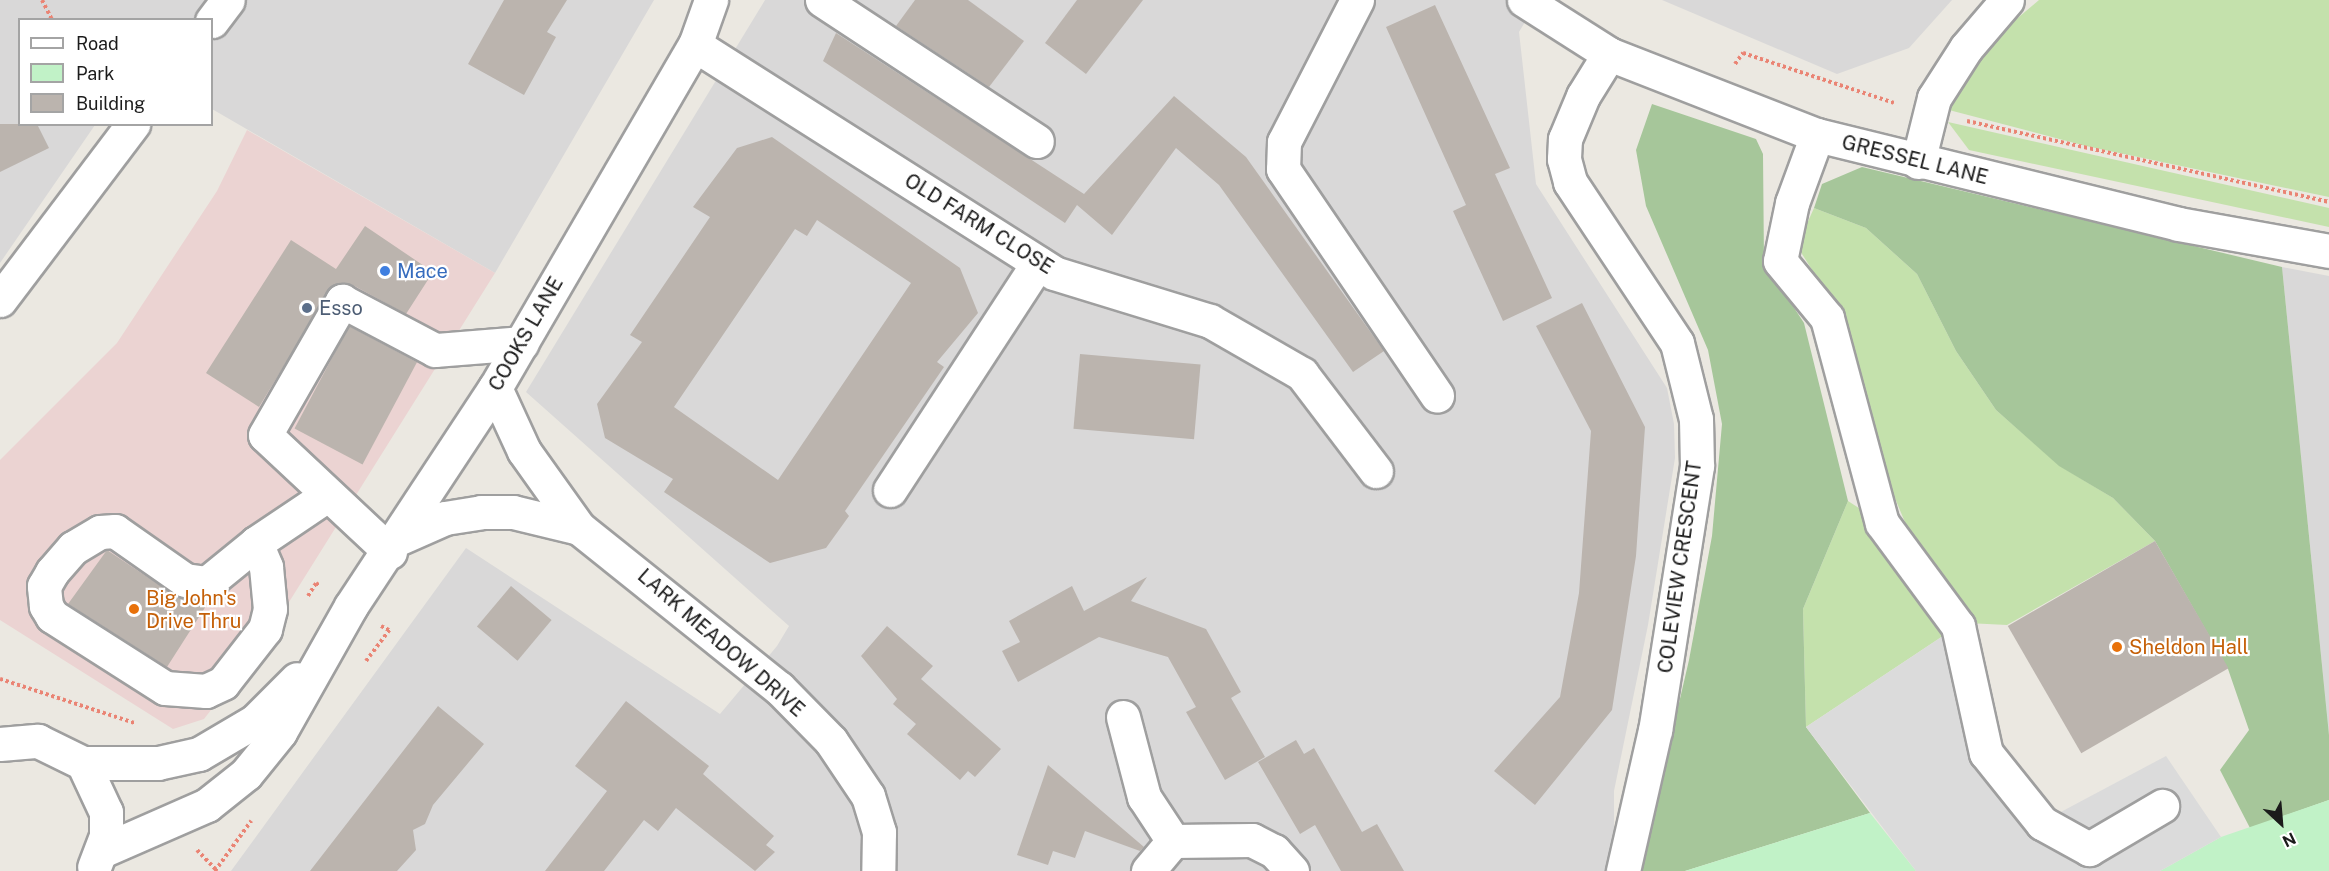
<!DOCTYPE html>
<html>
<head>
<meta charset="utf-8">
<style>
	body { margin:0 }
	#map { position:relative; width:2329px; height:871px; overflow:hidden; background:#ebe8e1; font-family:"Public Sans",sans-serif }
	div>[style] { position:absolute }
	.residential>* { inset:0; background:#d9d8d8 }
	.commercial>* { inset:0; background:#ebd3d2 }
	.grass>* { inset:0; background:#c4e1ac }
	.forest>* { inset:0; background:#a6c69a }
	.park>* { inset:0; background:#c1f2c7 }
	.parking>* { inset:0; background:#dbdbdb }
	.building>* { inset:0; background:#bbb4ae; transform-origin:0 0 }
	.path>* { height:4px; margin-top:-2px; transform-origin:0; background:repeating-linear-gradient(90deg,#ea8474 0 3px,transparent 0 6px) }
	.roads { filter:drop-shadow(2px 0 #9f9f9f) drop-shadow(-2px 0 #9f9f9f) drop-shadow(0 2px #9f9f9f) drop-shadow(0 -2px #9f9f9f) }
	.minor>* { height:33px; margin:-16.5px; padding:0 16.5px; transform-origin:16.5px; border-radius:16.5px; background:#fff }
	.dots>* { width:16px; height:16px; translate:-50% -50%; box-sizing:border-box; border:3px solid #fff; border-radius:50% }
	span { translate:-50% -50%; white-space:nowrap; text-align:center; line-height:1.15; -webkit-text-stroke:4.5px #fff; paint-order:stroke }
	.street-label { font-size:20px; color:#1b1b1b }
	.shop-label { font-size:20px; color:#366cbe }
	.left { translate:0 -50%; text-align:left }
	.service-label { font-size:20px; color:#4e5e75 }
	.food-label { font-size:20px; color:#c56008 }
	.legend { position:absolute; left:18px; top:18px; width:195px; height:108px; box-sizing:border-box; background:#fff; border:2px solid #a4a4a4; margin:0; padding:8px 10px; list-style:none; font-size:18px; color:#1b1b1b }
	.legend li { display:flex; align-items:center; gap:12px; height:30px }
	.legend b { width:30px; border:2px solid #a4a4a4 }
	.north { position:absolute; left:2251px; top:793px; width:60px; height:60px; -webkit-text-stroke:4px #fff; paint-order:stroke; rotate:154deg; font-size:16px; font-weight:700; line-height:24px; text-align:center; color:#1b1b1b }
	.north::after { content:''; display:block; margin:auto; width:21px; height:27px; background:#1b1b1b; clip-path:polygon(50% 0,100% 100%,50% 72%,0 100%) }
</style>
</head>
<body>
<div id="map">
	<div class="residential">
		<i style="clip-path:polygon(0 0,654px 0,495px 273px,212px 109px,212px 20px,20px 20px,20px 124px,95px 125px,0 263px)"></i>
		<i style="clip-path:polygon(765px 0,1538px 0,1519px 32px,1536px 184px,1667px 388px,1674px 424px,1675px 458px,1648px 625px,1614px 791px,1614px 871px,231px 871px,466px 548px,720px 714px,777px 646px,789px 626px,526px 392px)"></i>
		<i style="clip-path:polygon(1662px 0,1952px 0,1909px 48px,1837px 74px)"></i>
		<i style="clip-path:polygon(2282px 267px,2329px 276px,2329px 735px)"></i>
	</div>
	<div class="commercial">
		<i style="clip-path:polygon(247px 130px,495px 273px,264px 642px,204px 719px,173px 729px,0 620px,0 460px,117px 343px,217px 191px)"></i>
	</div>
	<div class="grass">
		<i style="clip-path:polygon(2039px 0,2329px 0,2329px 197px,2086px 146px,1949px 110px,1982px 48px)"></i>
		<i style="clip-path:polygon(1948px 122px,2329px 208px,2329px 227px,1969px 150px)"></i>
		<i style="clip-path:polygon(1814px 208px,1866px 228px,1917px 274px,1956px 351px,1996px 410px,2060px 466px,2113px 498px,2155px 541px,2007px 625px,1967px 623px,1907px 527px,1889px 484px,1848px 327px,1797px 246px)"></i>
		<i style="clip-path:polygon(1848px 501px,1882px 523px,1958px 626px,1806px 727px,1803px 609px)"></i>
	</div>
	<div class="forest">
		<i style="clip-path:polygon(1652px 104px,1756px 139px,1763px 154px,1764px 262px,1804px 323px,1848px 501px,1803px 609px,1806px 727px,1870px 813px,1685px 871px,1640px 871px,1689px 660px,1712px 536px,1722px 424px,1708px 350px,1646px 206px,1636px 150px)"></i>
		<i style="clip-path:polygon(1862px 167px,2282px 267px,2329px 735px,2329px 800px,2250px 828px,2220px 770px,2249px 730px,2228px 669px,2155px 541px,2113px 498px,2059px 466px,1996px 410px,1956px 351px,1917px 274px,1866px 228px,1814px 208px,1822px 184px)"></i>
	</div>
	<div class="park">
		<i style="clip-path:polygon(2329px 800px,2329px 871px,2160px 871px,2221px 837px)"></i>
		<i style="clip-path:polygon(1870px 813px,1916px 871px,1685px 871px)"></i>
	</div>
	<div class="parking">
		<i style="clip-path:polygon(1958px 626px,1986px 753px,2042px 822px,2166px 756px,2221px 837px,2160px 871px,1916px 871px,1806px 727px)"></i>
	</div>
	<div class="building">
		<i style="clip-path:polygon(504px 0,567px 0,547px 32px,556px 37px,524px 95px,468px 64px)"></i>
		<i style="clip-path:polygon(915px 0,968px 0,1024px 41px,989px 87px,896px 26px)"></i>
		<i style="clip-path:polygon(1077px 0,1143px 0,1086px 74px,1045px 43px)"></i>
		<i style="clip-path:polygon(1435px 5px,1510px 168px,1495px 174px,1552px 298px,1503px 321px,1453px 211px,1466px 205px,1386px 27px)"></i>
		<i style="clip-path:polygon(836px 33px,1084px 194px,1174px 96px,1246px 157px,1384px 351px,1353px 372px,1219px 185px,1176px 148px,1112px 235px,1077px 205px,1065px 223px,823px 61px)"></i>
		<i style="clip-path:polygon(0 124px,37px 124px,49px 148px,0 172px)"></i>
		<i style="clip-path:polygon(evenodd,772px 137px,960px 268px,978px 313px,937px 362px,944px 367px,845px 511px,849px 516px,826px 548px,770px 563px,664px 492px,673px 479px,605px 438px,597px 404px,642px 342px,630px 335px,710px 217px,693px 207px,737px 148px,772px 137px,817px 220px,911px 283px,778px 480px,674px 407px,795px 229px,807px 236px,817px 220px)"></i>
		<i style="clip-path:polygon(365px 226px,433px 272px,406px 314px,351px 284px,333px 285px,259px 407px,206px 373px,291px 240px,336px 269px)"></i>
		<i style="clip-path:polygon(1582px 303px,1645px 427px,1636px 556px,1612px 710px,1535px 805px,1494px 771px,1560px 697px,1579px 593px,1591px 431px,1536px 326px)"></i>
		<i style="left:349px;top:326px;width:77px;height:116px;rotate:28deg"></i>
		<i style="left:1080px;top:354px;width:121px;height:75px;rotate:5deg"></i>
		<i style="left:2155px;top:541px;width:147px;height:170px;rotate:60deg"></i>
		<i style="clip-path:polygon(107px 550px,174px 595px,206px 606px,167px 667px,68px 604px)"></i>
		<i style="clip-path:polygon(1147px 577px,1131px 601px,1206px 629px,1241px 692px,1231px 698px,1265px 757px,1225px 780px,1186px 712px,1196px 707px,1168px 657px,1099px 637px,1018px 682px,1002px 651px,1020px 642px,1009px 621px,1072px 586px,1084px 611px)"></i>
		<i style="left:511px;top:586px;width:53px;height:53px;rotate:40deg"></i>
		<i style="clip-path:polygon(887px 626px,933px 666px,921px 679px,1001px 749px,975px 777px,968px 771px,960px 780px,907px 734px,916px 724px,893px 704px,897px 699px,861px 656px)"></i>
		<i style="clip-path:polygon(626px 701px,709px 766px,703px 774px,774px 836px,766px 845px,775px 852px,755px 871px,676px 808px,658px 831px,644px 820px,604px 871px,545px 871px,607px 791px,575px 766px)"></i>
		<i style="clip-path:polygon(438px 706px,484px 744px,433px 805px,425px 824px,413px 830px,416px 850px,397px 871px,310px 871px)"></i>
		<i style="clip-path:polygon(1296px 740px,1304px 754px,1314px 748px,1362px 832px,1377px 824px,1404px 871px,1341px 871px,1315px 825px,1300px 834px,1258px 762px)"></i>
		<i style="clip-path:polygon(1048px 765px,1144px 847px,1140px 851px,1085px 831px,1075px 858px,1053px 851px,1048px 865px,1017px 855px)"></i>
	</div>
	<div class="path">
		<i style="left:42px;top:0;width:22px;rotate:63deg"></i>
		<i style="left:1735px;top:64px;width:14px;rotate:-54deg"></i>
		<i style="left:1743px;top:53px;width:159px;rotate:18.3deg"></i>
		<i style="left:1967px;top:121px;width:371px;rotate:12.6deg"></i>
		<i style="left:308px;top:596px;width:15px;rotate:-58deg"></i>
		<i style="left:316px;top:583px;width:5px;rotate:37deg"></i>
		<i style="left:366px;top:661px;width:39px;rotate:-53deg"></i>
		<i style="left:389px;top:630px;width:9px;rotate:-153deg"></i>
		<i style="left:0;top:679px;width:142px;rotate:18.1deg"></i>
		<i style="left:197px;top:850px;width:28px;rotate:46deg"></i>
		<i style="left:215px;top:871px;width:62px;rotate:-54.2deg"></i>
	</div>
	<div class="roads">
		<div class="minor">
			<i style="left:822px;top:0;width:257px;rotate:33.3deg"></i>
			<i style="left:1357px;top:0;width:160px;rotate:117.2deg"></i>
			<i style="left:1284px;top:142px;width:27px;rotate:92deg"></i>
			<i style="left:1283px;top:169px;width:274px;rotate:55.8deg"></i>
			<i style="left:1524px;top:0;width:101px;rotate:32.4deg"></i>
			<i style="left:1609px;top:54px;width:223px;rotate:21.3deg"></i>
			<i style="left:1817px;top:135px;width:372px;rotate:13.8deg"></i>
			<i style="left:2178px;top:224px;width:153px;rotate:10.1deg"></i>
			<i style="left:212px;top:21px;width:26px;rotate:-53deg"></i>
			<i style="left:695px;top:45px;width:425px;rotate:32.4deg"></i>
			<i style="left:1054px;top:273px;width:163px;rotate:17.1deg"></i>
			<i style="left:1210px;top:321px;width:106px;rotate:29.9deg"></i>
			<i style="left:1302px;top:374px;width:122px;rotate:52.7deg"></i>
			<i style="left:1609px;top:54px;width:49px;rotate:121.8deg"></i>
			<i style="left:1583px;top:96px;width:47px;rotate:112.7deg"></i>
			<i style="left:1565px;top:139px;width:20px;rotate:93deg"></i>
			<i style="left:1564px;top:159px;width:24px;rotate:75deg"></i>
			<i style="left:1570px;top:182px;width:193px;rotate:56.4deg"></i>
			<i style="left:1677px;top:343px;width:78px;rotate:76deg"></i>
			<i style="left:1696px;top:419px;width:47px;rotate:88.8deg"></i>
			<i style="left:1697px;top:466px;width:267px;rotate:99deg"></i>
			<i style="left:1655px;top:730px;width:145px;rotate:102.8deg"></i>
			<i style="left:1817px;top:135px;width:72px;rotate:110.2deg"></i>
			<i style="left:1792px;top:203px;width:59px;rotate:101.7deg"></i>
			<i style="left:1780px;top:261px;width:74px;rotate:50.5deg"></i>
			<i style="left:1827px;top:318px;width:212px;rotate:75deg"></i>
			<i style="left:1882px;top:523px;width:128px;rotate:53.6deg"></i>
			<i style="left:1958px;top:626px;width:130px;rotate:77.6deg"></i>
			<i style="left:1986px;top:753px;width:90px;rotate:51.3deg"></i>
			<i style="left:2042px;top:823px;width:54px;rotate:29deg"></i>
			<i style="left:2089px;top:849px;width:85px;rotate:-30.5deg"></i>
			<i style="left:1918px;top:162px;width:66px;rotate:-76deg"></i>
			<i style="left:1934px;top:98px;width:59px;rotate:-57.4deg"></i>
			<i style="left:1966px;top:48px;width:63px;rotate:-49.5deg"></i>
			<i style="left:0;top:300px;width:221px;rotate:-52.9deg"></i>
			<i style="left:495px;top:388px;width:69px;rotate:65.3deg"></i>
			<i style="left:524px;top:451px;width:95px;rotate:54.5deg"></i>
			<i style="left:579px;top:528px;width:256px;rotate:38.7deg"></i>
			<i style="left:779px;top:688px;width:74px;rotate:45.5deg"></i>
			<i style="left:831px;top:741px;width:66px;rotate:56.1deg"></i>
			<i style="left:868px;top:796px;width:38px;rotate:73deg"></i>
			<i style="left:879px;top:832px;width:39px;rotate:91deg"></i>
			<i style="left:890px;top:490px;width:271px;rotate:-56.9deg"></i>
			<i style="left:400px;top:538px;width:49px;rotate:-24deg"></i>
			<i style="left:445px;top:518px;width:36px;rotate:-9deg"></i>
			<i style="left:481px;top:512px;width:32px"></i>
			<i style="left:513px;top:512px;width:68px;rotate:13.6deg"></i>
			<i style="left:256px;top:543px;width:26px;rotate:67deg"></i>
			<i style="left:266px;top:567px;width:42px;rotate:84.6deg"></i>
			<i style="left:270px;top:609px;width:21px;rotate:104deg"></i>
			<i style="left:265px;top:629px;width:68px;rotate:127.9deg"></i>
			<i style="left:223px;top:683px;width:19px;rotate:155deg"></i>
			<i style="left:206px;top:691px;width:41px;rotate:-175.8deg"></i>
			<i style="left:165px;top:688px;width:134px;rotate:-147.5deg"></i>
			<i style="left:52px;top:616px;width:12px;rotate:-121deg"></i>
			<i style="left:46px;top:606px;width:20px;rotate:-96deg"></i>
			<i style="left:44px;top:586px;width:16px;rotate:-60deg"></i>
			<i style="left:52px;top:572px;width:32px;rotate:-49deg"></i>
			<i style="left:73px;top:548px;width:31px;rotate:-31deg"></i>
			<i style="left:100px;top:532px;width:15px;rotate:-4deg"></i>
			<i style="left:115px;top:531px;width:85px;rotate:35deg"></i>
			<i style="left:185px;top:580px;width:22px;rotate:8deg"></i>
			<i style="left:207px;top:583px;width:63px;rotate:-39.2deg"></i>
			<i style="left:256px;top:543px;width:84px;rotate:-33.9deg"></i>
			<i style="left:390px;top:552px;width:171px;rotate:-136.9deg"></i>
			<i style="left:265px;top:435px;width:155px;rotate:-60.1deg"></i>
			<i style="left:342px;top:301px;width:105px;rotate:27.8deg"></i>
			<i style="left:435px;top:350px;width:87px;rotate:-4.6deg"></i>
			<i style="left:1123px;top:717px;width:83px;rotate:75.3deg"></i>
			<i style="left:1144px;top:797px;width:53px;rotate:56.6deg"></i>
			<i style="left:1173px;top:841px;width:39px;rotate:130deg"></i>
			<i style="left:0;top:744px;width:38px;rotate:-5deg"></i>
			<i style="left:38px;top:741px;width:50px;rotate:26.1deg"></i>
			<i style="left:83px;top:763px;width:54px;rotate:64.9deg"></i>
			<i style="left:106px;top:812px;width:24px;rotate:90deg"></i>
			<i style="left:106px;top:836px;width:33px;rotate:111deg"></i>
			<i style="left:83px;top:763px;width:75px"></i>
			<i style="left:158px;top:763px;width:42px;rotate:-12.4deg"></i>
			<i style="left:199px;top:754px;width:65px;rotate:-30.5deg"></i>
			<i style="left:255px;top:721px;width:59px;rotate:-45deg"></i>
			<i style="left:1173px;top:841px;width:79px;rotate:-0.7deg"></i>
			<i style="left:1252px;top:840px;width:25px;rotate:27deg"></i>
			<i style="left:1274px;top:851px;width:27px;rotate:48deg"></i>
			<i style="left:102px;top:851px;width:115px;rotate:-23.7deg"></i>
			<i style="left:207px;top:805px;width:50px;rotate:-38.5deg"></i>
			<i style="left:246px;top:774px;width:54px;rotate:-51deg"></i>
			<i style="left:280px;top:732px;width:145px;rotate:-60.6deg"></i>
			<i style="left:351px;top:606px;width:261px;rotate:-56.6deg"></i>
			<i style="left:495px;top:388px;width:397px;rotate:-59.8deg"></i>
			<i style="left:695px;top:45px;width:48px;rotate:-70.4deg"></i>
		</div>
	</div>
	<div class="dots">
		<i style="left:385px;top:271px;background:#3f7fe0"></i>
		<i style="left:307px;top:308px;background:#5c6f8a"></i>
		<i style="left:134px;top:609px;background:#e8710a"></i>
		<i style="left:2117px;top:647px;background:#e8710a"></i>
	</div>
	<div class="street-label">
		<span style="left:1915px;top:160px;rotate:14deg">GRESSEL LANE</span>
		<span style="left:979px;top:224px;rotate:32deg">OLD FARM CLOSE</span>
		<span style="left:526px;top:334px;rotate:-60deg">COOKS LANE</span>
		<span style="left:1680px;top:567px;rotate:-82deg">COLEVIEW CRESCENT</span>
		<span style="left:721px;top:643px;rotate:41deg">LARK MEADOW DRIVE</span>
	</div>
	<div class="shop-label">
		<span class="left" style="left:397px;top:271px">Mace</span>
	</div>
	<div class="service-label">
		<span class="left" style="left:319px;top:308px">Esso</span>
	</div>
	<div class="food-label">
		<span class="left" style="left:146px;top:610px">Big John's<br>Drive Thru</span>
		<span class="left" style="left:2129px;top:647px">Sheldon Hall</span>
	</div>
	<ul class="legend">
	<li><b style="height:8px;background:#fff"></b>Road</li>
	<li><b style="height:16px;background:#c1f2c7"></b>Park</li>
	<li><b style="height:16px;background:#bbb4ae"></b>Building</li>
	</ul>
	<div class="north">N</div>
</div>
</body>
</html>
